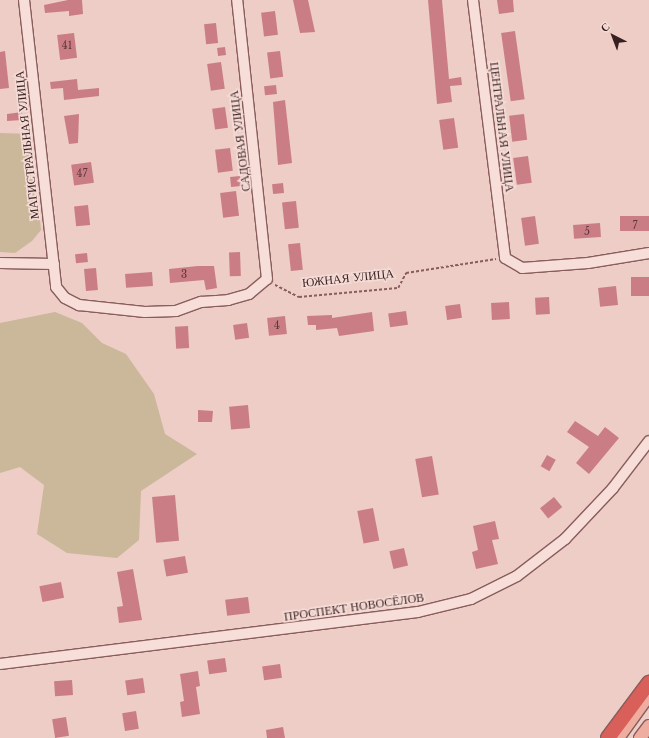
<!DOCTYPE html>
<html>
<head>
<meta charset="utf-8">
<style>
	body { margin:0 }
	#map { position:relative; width:649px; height:738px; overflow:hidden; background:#edcdc6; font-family:"Libre Baskerville",serif }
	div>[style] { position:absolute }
	.green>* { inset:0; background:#cbb79a }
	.building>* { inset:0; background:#ca7d85; transform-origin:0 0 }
	.path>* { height:1.5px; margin-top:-0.75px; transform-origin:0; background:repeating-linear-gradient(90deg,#885d5c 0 3px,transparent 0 5px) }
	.roads { filter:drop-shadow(1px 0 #885d5c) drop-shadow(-1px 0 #885d5c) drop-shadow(0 1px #885d5c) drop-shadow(0 -1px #885d5c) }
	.minor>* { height:10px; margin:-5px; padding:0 5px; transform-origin:5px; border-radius:5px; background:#f8ded9 }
	.major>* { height:12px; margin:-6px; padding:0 6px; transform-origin:6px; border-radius:6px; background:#eead9f }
	.highway>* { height:14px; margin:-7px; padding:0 7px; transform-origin:7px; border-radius:7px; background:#d95f5a }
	span { translate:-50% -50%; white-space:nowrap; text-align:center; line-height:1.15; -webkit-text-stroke:3.5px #f5dbd5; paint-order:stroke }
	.number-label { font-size:10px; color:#5c3639 }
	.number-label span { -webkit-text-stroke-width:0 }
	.street-label { font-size:12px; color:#381f20 }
	.north { position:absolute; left:593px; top:16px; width:40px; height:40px; -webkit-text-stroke:3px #f5dbd5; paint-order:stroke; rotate:318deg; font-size:11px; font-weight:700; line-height:16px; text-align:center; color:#381f20 }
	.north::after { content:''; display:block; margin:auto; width:14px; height:18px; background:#381f20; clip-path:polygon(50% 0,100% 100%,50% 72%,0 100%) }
</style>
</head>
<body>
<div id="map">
	<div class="green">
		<i style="clip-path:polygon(0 133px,31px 134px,41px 230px,32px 241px,15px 253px,0 252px)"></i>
		<i style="clip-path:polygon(55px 312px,82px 323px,102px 343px,126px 354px,154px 394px,165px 434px,197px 454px,141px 491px,139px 540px,117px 558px,67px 553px,37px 534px,44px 485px,20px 467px,0 473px,0 323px)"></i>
	</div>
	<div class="building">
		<i style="clip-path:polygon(68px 0,82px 0,83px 14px,69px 16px,69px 11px,45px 13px,44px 5px)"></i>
		<i style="clip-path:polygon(293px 0,308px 0,315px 32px,300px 33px)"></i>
		<i style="clip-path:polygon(428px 0,442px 0,449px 79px,461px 77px,462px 85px,450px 86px,452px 102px,437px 104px)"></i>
		<i style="clip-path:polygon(497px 0,513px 0,514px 12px,499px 14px)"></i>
		<i style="left:275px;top:11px;width:24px;height:14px;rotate:83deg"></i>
		<i style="left:216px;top:23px;width:20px;height:12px;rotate:84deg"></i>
		<i style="left:515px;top:31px;width:69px;height:14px;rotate:82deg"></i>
		<i style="left:74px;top:33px;width:25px;height:17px;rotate:83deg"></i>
		<i style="left:225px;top:47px;width:8px;height:8px;rotate:83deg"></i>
		<i style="clip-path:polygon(5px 51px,9px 88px,0 89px,0 52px)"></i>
		<i style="left:280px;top:51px;width:26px;height:13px;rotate:83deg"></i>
		<i style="left:221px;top:62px;width:27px;height:14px;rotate:82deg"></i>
		<i style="clip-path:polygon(77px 79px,78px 90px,99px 88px,99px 96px,64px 100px,63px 88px,51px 89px,50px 82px)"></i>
		<i style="left:276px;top:85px;width:9px;height:12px;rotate:84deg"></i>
		<i style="clip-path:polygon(285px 100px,292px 163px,278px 165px,273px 102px)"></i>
		<i style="left:225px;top:107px;width:21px;height:13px;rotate:82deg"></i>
		<i style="clip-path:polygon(22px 112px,22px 120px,7px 121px,7px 114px)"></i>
		<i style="clip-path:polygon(79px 114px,78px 143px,69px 144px,64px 116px)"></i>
		<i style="left:524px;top:114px;width:26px;height:15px;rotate:83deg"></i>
		<i style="left:454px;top:118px;width:30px;height:15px;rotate:82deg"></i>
		<i style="left:230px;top:148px;width:23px;height:15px;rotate:83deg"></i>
		<i style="left:528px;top:156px;width:27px;height:15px;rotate:82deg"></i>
		<i style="left:91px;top:162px;width:21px;height:20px;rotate:82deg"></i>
		<i style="left:240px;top:176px;width:10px;height:10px;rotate:84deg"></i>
		<i style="left:283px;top:183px;width:10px;height:11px;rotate:84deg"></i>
		<i style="left:236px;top:191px;width:25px;height:16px;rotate:83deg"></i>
		<i style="left:296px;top:201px;width:27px;height:14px;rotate:84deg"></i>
		<i style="left:88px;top:205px;width:20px;height:14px;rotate:84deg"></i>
		<i style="left:535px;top:216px;width:28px;height:14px;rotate:82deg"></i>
		<i style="left:649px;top:216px;width:15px;height:29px;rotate:90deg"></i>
		<i style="left:600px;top:223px;width:14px;height:27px;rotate:86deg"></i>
		<i style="left:300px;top:243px;width:27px;height:12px;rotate:84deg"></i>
		<i style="left:240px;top:252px;width:24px;height:11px;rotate:88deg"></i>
		<i style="left:87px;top:253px;width:9px;height:12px;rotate:84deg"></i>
		<i style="clip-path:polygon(198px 266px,214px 266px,217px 288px,206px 290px,204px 280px,170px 283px,169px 269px)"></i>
		<i style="left:96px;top:268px;width:22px;height:12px;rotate:85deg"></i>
		<i style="left:152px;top:272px;width:14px;height:27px;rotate:86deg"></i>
		<i style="left:649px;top:277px;width:19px;height:18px;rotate:90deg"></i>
		<i style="left:616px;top:286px;width:19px;height:18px;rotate:84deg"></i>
		<i style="left:549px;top:297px;width:17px;height:14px;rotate:87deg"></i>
		<i style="left:509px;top:302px;width:17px;height:18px;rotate:87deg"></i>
		<i style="left:460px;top:304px;width:14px;height:15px;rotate:82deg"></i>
		<i style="left:406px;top:311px;width:14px;height:18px;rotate:82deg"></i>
		<i style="clip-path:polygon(372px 312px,374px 331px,339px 336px,337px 328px,316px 330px,316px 325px,308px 325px,307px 316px,332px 315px,332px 318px)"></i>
		<i style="left:285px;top:316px;width:18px;height:18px;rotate:84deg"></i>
		<i style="left:247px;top:323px;width:15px;height:14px;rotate:82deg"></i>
		<i style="left:188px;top:326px;width:22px;height:13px;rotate:87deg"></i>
		<i style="left:248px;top:405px;width:23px;height:19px;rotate:85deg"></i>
		<i style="clip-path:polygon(198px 410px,213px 411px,212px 422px,198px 422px)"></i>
		<i style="clip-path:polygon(575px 421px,598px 436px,605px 427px,619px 438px,589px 474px,576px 463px,589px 447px,567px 432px)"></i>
		<i style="left:547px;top:455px;width:10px;height:13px;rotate:29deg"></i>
		<i style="left:432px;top:456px;width:39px;height:17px;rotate:80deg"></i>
		<i style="left:175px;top:495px;width:46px;height:23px;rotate:85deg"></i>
		<i style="left:554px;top:497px;width:13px;height:18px;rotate:51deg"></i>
		<i style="left:373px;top:508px;width:33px;height:16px;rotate:79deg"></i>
		<i style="clip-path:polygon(495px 521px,499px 539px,492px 540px,498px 564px,476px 569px,472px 552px,478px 550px,473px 526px)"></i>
		<i style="left:404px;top:548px;width:18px;height:15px;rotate:77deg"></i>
		<i style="left:185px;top:556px;width:17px;height:22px;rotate:80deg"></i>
		<i style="clip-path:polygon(133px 569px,142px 620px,119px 623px,117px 607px,123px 606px,117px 572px)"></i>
		<i style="left:61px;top:582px;width:16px;height:22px;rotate:79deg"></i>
		<i style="left:248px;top:597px;width:16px;height:23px;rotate:83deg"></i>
		<i style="left:225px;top:658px;width:14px;height:18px;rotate:82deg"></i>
		<i style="left:280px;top:664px;width:14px;height:18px;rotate:82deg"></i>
		<i style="clip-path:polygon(198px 671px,200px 686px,196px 687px,200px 714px,182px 717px,180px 702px,184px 701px,180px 674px)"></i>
		<i style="left:143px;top:678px;width:15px;height:18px;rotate:82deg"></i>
		<i style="left:72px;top:680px;width:15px;height:18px;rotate:86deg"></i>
		<i style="left:136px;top:711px;width:18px;height:14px;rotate:81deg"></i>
		<i style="left:66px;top:717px;width:19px;height:14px;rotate:81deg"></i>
		<i style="clip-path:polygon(283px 727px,285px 738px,267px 738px,266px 730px)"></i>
	</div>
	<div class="path">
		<i style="left:275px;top:285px;width:27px;rotate:27deg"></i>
		<i style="left:299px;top:297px;width:99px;rotate:-5.2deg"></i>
		<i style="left:398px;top:288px;width:17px;rotate:-62deg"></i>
		<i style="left:406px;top:273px;width:91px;rotate:-8.8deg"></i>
	</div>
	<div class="roads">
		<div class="minor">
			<i style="left:24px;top:0;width:289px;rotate:83.6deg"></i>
			<i style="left:56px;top:287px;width:14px;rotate:51deg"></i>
			<i style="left:65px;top:298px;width:16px;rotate:27deg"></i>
			<i style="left:79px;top:305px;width:66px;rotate:6.1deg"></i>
			<i style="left:145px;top:312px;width:31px;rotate:-2deg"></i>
			<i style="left:176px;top:311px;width:27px;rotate:-20deg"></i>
			<i style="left:201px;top:302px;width:27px;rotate:-4deg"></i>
			<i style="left:228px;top:300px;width:22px;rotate:-16deg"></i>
			<i style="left:249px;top:294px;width:23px;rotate:-40deg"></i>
			<i style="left:267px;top:279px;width:281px;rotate:-96.1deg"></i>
			<i style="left:473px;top:0;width:260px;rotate:82.9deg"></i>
			<i style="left:505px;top:258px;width:20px;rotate:30deg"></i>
			<i style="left:522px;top:268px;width:66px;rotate:-4.3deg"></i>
			<i style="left:588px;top:263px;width:62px;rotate:-9.3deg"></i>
			<i style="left:0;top:263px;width:54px;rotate:1.1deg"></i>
			<i style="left:0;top:664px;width:421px;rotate:-7.1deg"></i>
			<i style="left:418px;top:612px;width:55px;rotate:-13.8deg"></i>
			<i style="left:471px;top:599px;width:51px;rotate:-26.6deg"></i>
			<i style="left:517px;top:576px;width:61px;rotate:-37.6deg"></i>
			<i style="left:565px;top:539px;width:70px;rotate:-46.7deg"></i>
			<i style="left:613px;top:488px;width:59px;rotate:-52.5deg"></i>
		</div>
		<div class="major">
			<i style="left:618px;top:738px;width:53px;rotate:-54.2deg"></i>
			<i style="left:640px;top:738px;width:15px;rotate:-53deg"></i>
		</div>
		<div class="highway">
			<i style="left:608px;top:738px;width:69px;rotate:-53.3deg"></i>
		</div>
	</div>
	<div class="number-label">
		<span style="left:67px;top:46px">41</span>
		<span style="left:82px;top:174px">47</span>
		<span style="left:635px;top:226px">7</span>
		<span style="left:587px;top:232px">5</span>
		<span style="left:184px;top:275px">3</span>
		<span style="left:277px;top:326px">4</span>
	</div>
	<div class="street-label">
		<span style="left:502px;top:127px;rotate:83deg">ЦЕНТРАЛЬНАЯ УЛИЦА</span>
		<span style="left:240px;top:141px;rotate:-97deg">САДОВАЯ УЛИЦА</span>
		<span style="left:27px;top:145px;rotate:-96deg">МАГИСТРАЛЬНАЯ УЛИЦА</span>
		<span style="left:348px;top:278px;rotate:-6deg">ЮЖНАЯ УЛИЦА</span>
		<span style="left:354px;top:607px;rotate:-8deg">ПРОСПЕКТ НОВОСЁЛОВ</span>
	</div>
	<div class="north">С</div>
</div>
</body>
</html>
